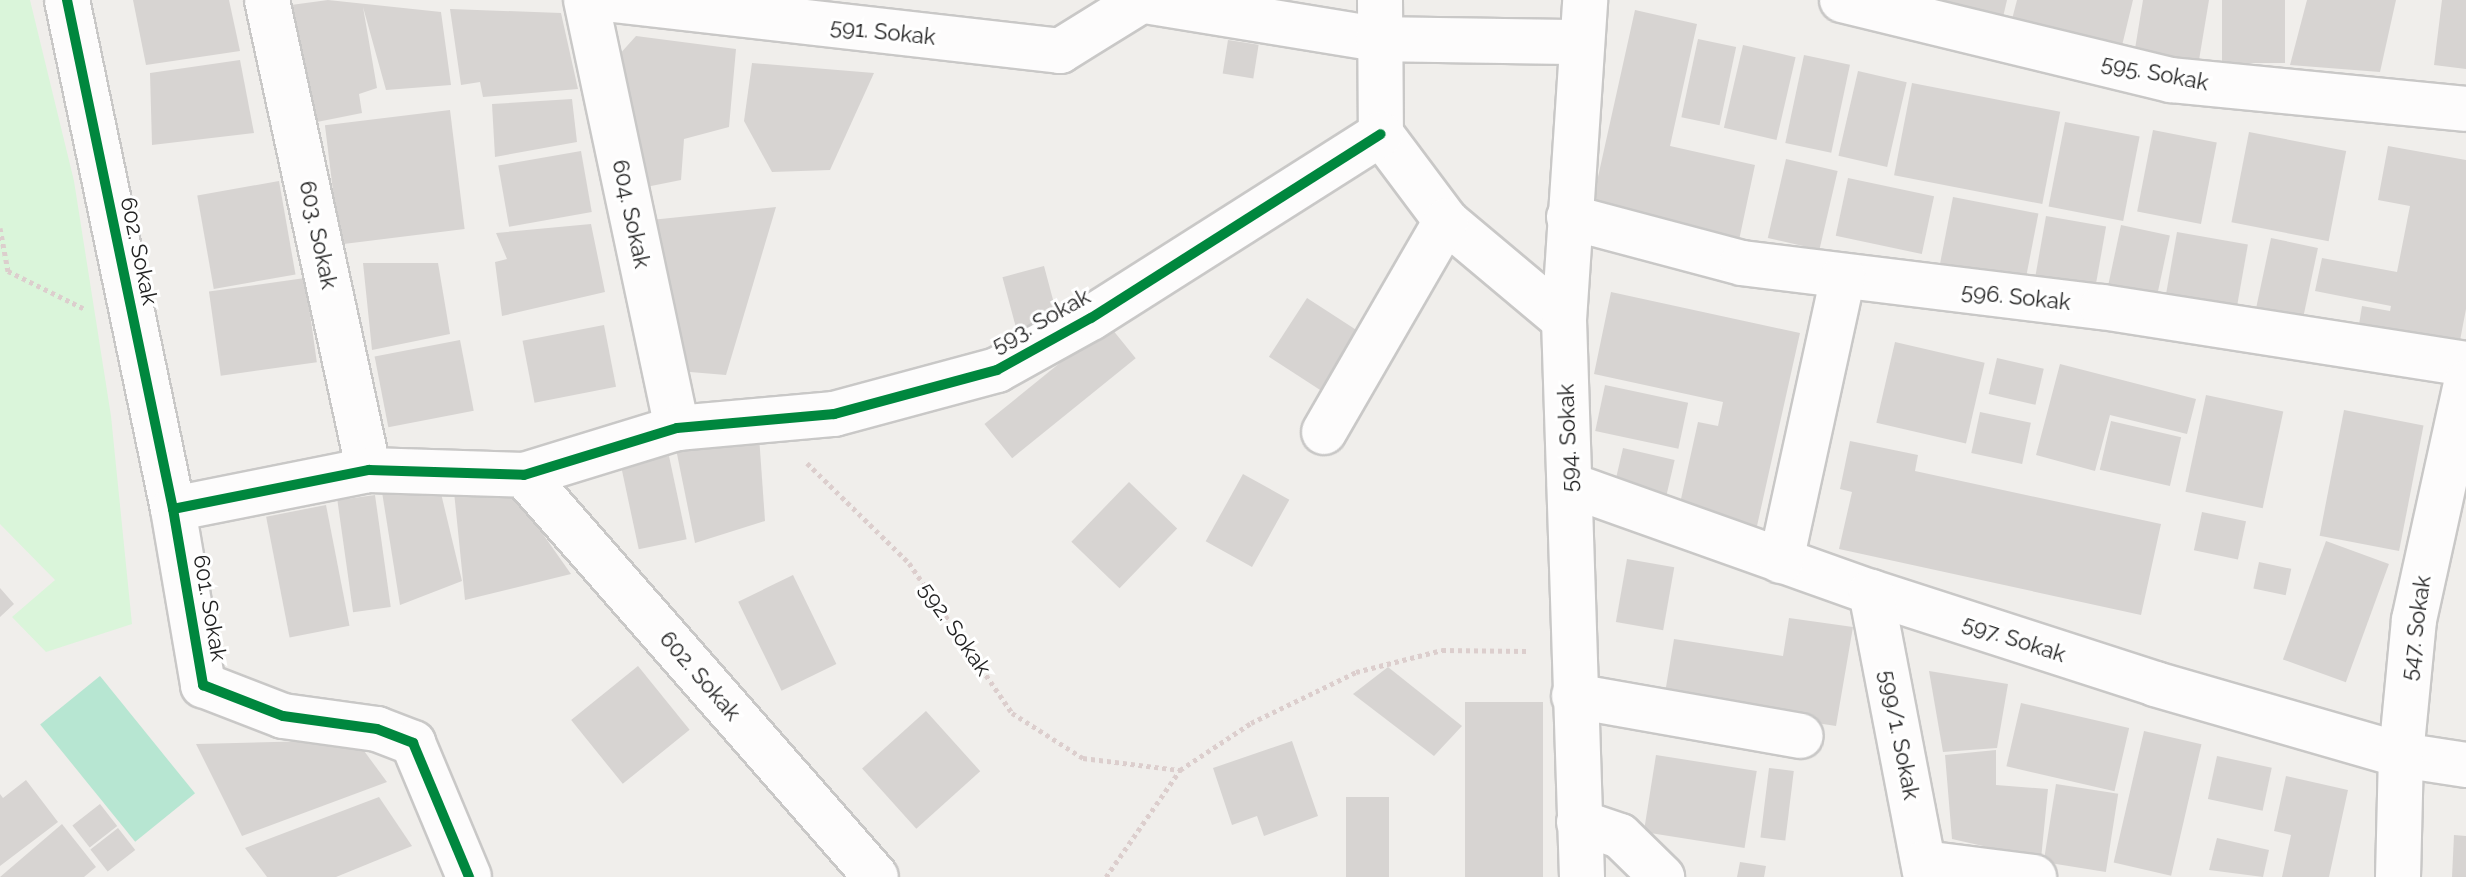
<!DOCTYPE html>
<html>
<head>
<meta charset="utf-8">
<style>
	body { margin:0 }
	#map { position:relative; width:2466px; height:877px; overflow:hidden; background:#f0eeeb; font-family:Raleway,sans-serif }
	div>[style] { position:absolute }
	.park>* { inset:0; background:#daf5da }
	.pitch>* { inset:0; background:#b7e6d2; transform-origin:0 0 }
	.building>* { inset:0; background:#d7d4d2; transform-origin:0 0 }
	.path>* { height:5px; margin-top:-2.5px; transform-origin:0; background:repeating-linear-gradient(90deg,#dccecd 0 4px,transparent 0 8px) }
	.roads { filter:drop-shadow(2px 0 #c9c8c7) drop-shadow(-2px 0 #c9c8c7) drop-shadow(0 2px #c9c8c7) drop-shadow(0 -2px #c9c8c7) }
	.minor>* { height:44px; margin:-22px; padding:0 22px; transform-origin:22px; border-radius:22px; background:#fdfcfc }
	.cycleway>* { height:10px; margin:-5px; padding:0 5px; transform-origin:5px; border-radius:5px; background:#00873e }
	span { translate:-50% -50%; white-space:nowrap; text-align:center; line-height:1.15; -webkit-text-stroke:6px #fff; paint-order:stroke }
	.street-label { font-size:22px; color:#222 }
</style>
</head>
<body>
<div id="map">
	<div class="park">
		<i style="clip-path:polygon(0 0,30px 0,74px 181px,111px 416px,132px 624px,46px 652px,12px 617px,55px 580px,0 524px)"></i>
	</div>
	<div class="pitch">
		<i style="left:100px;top:676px;width:151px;height:77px;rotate:51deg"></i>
	</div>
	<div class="building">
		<i style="clip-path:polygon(133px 0,229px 0,240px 51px,146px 65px)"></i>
		<i style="clip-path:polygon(328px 0,441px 12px,451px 85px,386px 90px,363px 7px,377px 88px,359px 94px,362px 113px,312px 123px,291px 5px)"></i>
		<i style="clip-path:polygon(1937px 0,2007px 0,2000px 30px,1934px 13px)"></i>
		<i style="clip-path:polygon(2017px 0,2133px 0,2120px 54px,2010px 27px)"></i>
		<i style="clip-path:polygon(2143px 0,2209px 0,2198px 66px,2134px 55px)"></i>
		<i style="left:2222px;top:0;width:63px;height:63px"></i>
		<i style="clip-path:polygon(2307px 0,2396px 0,2380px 72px,2290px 65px)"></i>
		<i style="clip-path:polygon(2442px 0,2466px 0,2466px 69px,2434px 65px)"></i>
		<i style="clip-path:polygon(450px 9px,561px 13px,578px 89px,483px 97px,480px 82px,461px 85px)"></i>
		<i style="clip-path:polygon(1635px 10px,1697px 24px,1670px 146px,1755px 165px,1738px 245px,1590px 213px)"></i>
		<i style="clip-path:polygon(636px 36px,736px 49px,729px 127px,684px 139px,681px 180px,646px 187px,618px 56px)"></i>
		<i style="left:1698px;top:39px;width:39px;height:80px;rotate:12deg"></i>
		<i style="left:1228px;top:40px;width:31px;height:34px;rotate:9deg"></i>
		<i style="left:1743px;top:45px;width:54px;height:85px;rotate:13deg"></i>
		<i style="left:1804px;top:55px;width:47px;height:90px;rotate:12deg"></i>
		<i style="clip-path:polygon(240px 60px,254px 133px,152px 145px,150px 73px)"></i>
		<i style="clip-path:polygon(752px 63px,874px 73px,830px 170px,772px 172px,744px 121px)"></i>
		<i style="left:1858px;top:71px;width:50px;height:87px;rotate:13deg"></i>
		<i style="left:1912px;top:83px;width:151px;height:94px;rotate:11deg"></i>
		<i style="clip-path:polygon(572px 99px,577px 142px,495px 157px,492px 104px)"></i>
		<i style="left:450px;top:110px;width:120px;height:126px;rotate:83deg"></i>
		<i style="left:2065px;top:122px;width:76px;height:86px;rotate:11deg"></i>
		<i style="left:2153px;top:130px;width:65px;height:83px;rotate:11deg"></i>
		<i style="left:2249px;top:132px;width:99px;height:92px;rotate:11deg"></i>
		<i style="clip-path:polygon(2388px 146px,2466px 160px,2466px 309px,2458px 351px,2357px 337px,2362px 306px,2390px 311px,2391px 306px,2315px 291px,2322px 258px,2397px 272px,2410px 206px,2378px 200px)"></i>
		<i style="left:581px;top:151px;width:62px;height:84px;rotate:80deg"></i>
		<i style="left:1786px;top:159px;width:53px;height:81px;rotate:13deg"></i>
		<i style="left:1848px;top:178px;width:88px;height:59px;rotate:12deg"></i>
		<i style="left:279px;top:181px;width:95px;height:83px;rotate:80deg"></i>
		<i style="left:1953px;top:197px;width:87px;height:81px;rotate:11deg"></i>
		<i style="clip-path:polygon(776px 207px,726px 375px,678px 371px,651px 220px)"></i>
		<i style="left:2046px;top:216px;width:61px;height:64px;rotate:10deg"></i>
		<i style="clip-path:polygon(591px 224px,605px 292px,502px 316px,495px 262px,507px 259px,496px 233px)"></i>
		<i style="left:2121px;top:225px;width:50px;height:72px;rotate:12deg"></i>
		<i style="left:2177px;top:232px;width:72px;height:78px;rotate:10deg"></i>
		<i style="left:2271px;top:238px;width:48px;height:82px;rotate:12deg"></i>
		<i style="clip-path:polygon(363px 263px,438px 263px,450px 334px,372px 350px)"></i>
		<i style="left:1044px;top:266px;width:54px;height:43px;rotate:75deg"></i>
		<i style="left:305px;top:278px;width:85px;height:97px;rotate:82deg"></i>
		<i style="clip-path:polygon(1611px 292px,1800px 333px,1757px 526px,1679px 508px,1698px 422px,1718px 426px,1723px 402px,1594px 374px)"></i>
		<i style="left:1307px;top:298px;width:63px;height:70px;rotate:33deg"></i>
		<i style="left:1108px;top:324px;width:44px;height:159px;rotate:51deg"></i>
		<i style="left:604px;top:325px;width:63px;height:83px;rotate:79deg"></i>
		<i style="left:460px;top:340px;width:72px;height:87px;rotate:79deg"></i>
		<i style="left:1895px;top:342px;width:92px;height:83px;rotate:13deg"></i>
		<i style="left:1997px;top:358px;width:48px;height:37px;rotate:13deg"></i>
		<i style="clip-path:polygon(2060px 364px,2196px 399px,2187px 434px,2110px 415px,2095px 471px,2036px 455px)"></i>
		<i style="left:1605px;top:385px;width:85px;height:47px;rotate:12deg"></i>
		<i style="left:2206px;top:395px;width:79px;height:99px;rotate:12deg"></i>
		<i style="left:2344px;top:410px;width:81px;height:128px;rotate:11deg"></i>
		<i style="left:1980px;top:412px;width:52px;height:42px;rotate:12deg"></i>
		<i style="left:2111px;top:421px;width:72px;height:50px;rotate:13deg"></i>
		<i style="clip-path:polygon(759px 436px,765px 521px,695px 543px,676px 449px)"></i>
		<i style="clip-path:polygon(1850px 441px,1918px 455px,1915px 471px,2161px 524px,2141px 615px,1839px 549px,1852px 492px,1840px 489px)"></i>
		<i style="left:1623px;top:448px;width:53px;height:42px;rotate:13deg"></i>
		<i style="left:669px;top:456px;width:85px;height:49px;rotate:78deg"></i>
		<i style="left:1243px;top:474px;width:53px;height:77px;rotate:29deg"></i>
		<i style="left:1129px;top:482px;width:67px;height:83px;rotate:44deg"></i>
		<i style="clip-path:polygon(439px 485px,462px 581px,400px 605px,382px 492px)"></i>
		<i style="clip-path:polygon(509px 486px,571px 574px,465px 600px,454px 492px)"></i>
		<i style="left:375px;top:495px;width:113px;height:38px;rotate:82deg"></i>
		<i style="left:326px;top:505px;width:123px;height:61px;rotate:79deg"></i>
		<i style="left:2202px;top:512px;width:45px;height:39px;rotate:12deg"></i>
		<i style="left:2326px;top:541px;width:67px;height:126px;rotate:20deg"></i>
		<i style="left:1627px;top:559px;width:48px;height:64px;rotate:10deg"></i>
		<i style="left:2259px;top:562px;width:33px;height:27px;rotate:12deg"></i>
		<i style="left:793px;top:575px;width:99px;height:61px;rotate:64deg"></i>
		<i style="clip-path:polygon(0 588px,14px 604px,0 617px)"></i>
		<i style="clip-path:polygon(1789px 618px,1853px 627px,1836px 726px,1664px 699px,1674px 639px,1783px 656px)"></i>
		<i style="left:638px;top:666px;width:82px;height:86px;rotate:51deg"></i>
		<i style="clip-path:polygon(1388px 667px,1462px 726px,1434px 756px,1353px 694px)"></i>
		<i style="clip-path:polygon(1929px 671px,2008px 684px,1997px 748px,1943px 752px)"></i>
		<i style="left:1465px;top:702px;width:78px;height:175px"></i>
		<i style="left:2021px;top:703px;width:111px;height:65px;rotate:13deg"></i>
		<i style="left:926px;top:711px;width:81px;height:86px;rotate:48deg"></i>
		<i style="left:2144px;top:731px;width:59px;height:135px;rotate:13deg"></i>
		<i style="clip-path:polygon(356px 740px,387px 782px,242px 836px,196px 744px)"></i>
		<i style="clip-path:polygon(1292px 741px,1318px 816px,1264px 836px,1257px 816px,1232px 825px,1213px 768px)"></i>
		<i style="clip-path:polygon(1996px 750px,1996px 785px,2048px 789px,2041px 859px,1952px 839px,1945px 755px)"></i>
		<i style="left:1656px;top:755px;width:102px;height:78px;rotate:9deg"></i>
		<i style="left:2217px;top:756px;width:56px;height:44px;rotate:12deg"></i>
		<i style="left:1769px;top:768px;width:25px;height:70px;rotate:7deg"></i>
		<i style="clip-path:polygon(2286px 776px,2348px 790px,2329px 877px,2282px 877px,2291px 835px,2274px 831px)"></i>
		<i style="clip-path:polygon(26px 780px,58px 822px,0 866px,0 794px,3px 798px)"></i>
		<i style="left:2056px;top:784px;width:63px;height:79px;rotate:9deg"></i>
		<i style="clip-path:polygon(379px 797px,412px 846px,336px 877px,267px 877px,245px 848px)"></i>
		<i style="left:1346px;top:797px;width:43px;height:80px"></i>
		<i style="left:100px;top:804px;width:28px;height:35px;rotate:52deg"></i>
		<i style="clip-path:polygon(62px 824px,96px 867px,84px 877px,0 877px)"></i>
		<i style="left:118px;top:828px;width:28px;height:35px;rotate:52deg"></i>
		<i style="clip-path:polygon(2454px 835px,2466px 836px,2466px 877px,2452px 877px)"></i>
		<i style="clip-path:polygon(2217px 838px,2269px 850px,2263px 877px,2209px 870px)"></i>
		<i style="clip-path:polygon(1740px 862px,1766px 866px,1764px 877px,1737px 877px)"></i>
	</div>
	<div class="path">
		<i style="left:0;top:228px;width:44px;rotate:79.5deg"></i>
		<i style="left:8px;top:271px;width:84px;rotate:26.3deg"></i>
		<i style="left:807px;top:463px;width:143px;rotate:44.4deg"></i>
		<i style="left:909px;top:563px;width:182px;rotate:55.5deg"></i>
		<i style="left:1012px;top:713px;width:84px;rotate:32.4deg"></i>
		<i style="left:1083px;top:758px;width:98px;rotate:7.1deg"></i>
		<i style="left:1106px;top:877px;width:130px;rotate:-55.3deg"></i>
		<i style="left:1180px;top:770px;width:85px;rotate:-33.5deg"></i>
		<i style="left:1251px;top:723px;width:117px;rotate:-25.9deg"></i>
		<i style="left:1356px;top:672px;width:89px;rotate:-14.3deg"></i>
		<i style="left:1442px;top:650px;width:85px;rotate:0.7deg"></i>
	</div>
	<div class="roads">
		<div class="minor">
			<i style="left:67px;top:0;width:520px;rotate:78.24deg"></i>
			<i style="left:173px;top:509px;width:179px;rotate:80.3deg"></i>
			<i style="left:203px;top:685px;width:86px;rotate:21.2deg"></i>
			<i style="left:283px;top:716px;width:95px;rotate:7.9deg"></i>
			<i style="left:377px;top:729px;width:39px;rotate:21deg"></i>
			<i style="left:413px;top:743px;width:145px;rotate:67.3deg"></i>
			<i style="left:267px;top:0;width:481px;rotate:77.8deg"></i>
			<i style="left:586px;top:0;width:438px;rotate:78deg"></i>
			<i style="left:613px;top:0;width:450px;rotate:6.5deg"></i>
			<i style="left:1060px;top:51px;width:93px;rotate:-31.8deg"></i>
			<i style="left:1139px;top:0;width:242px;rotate:9.3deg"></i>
			<i style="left:1378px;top:39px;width:202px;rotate:0.9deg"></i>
			<i style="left:1380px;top:0;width:134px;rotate:89.6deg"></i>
			<i style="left:1381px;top:134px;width:109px;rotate:53.2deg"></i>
			<i style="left:1446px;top:221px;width:154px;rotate:40deg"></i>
			<i style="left:1842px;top:0;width:339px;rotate:13.7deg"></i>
			<i style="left:2171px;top:80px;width:296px;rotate:5.6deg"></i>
			<i style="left:1569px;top:217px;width:179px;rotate:14.9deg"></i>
			<i style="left:1742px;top:263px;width:363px;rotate:7deg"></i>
			<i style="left:2102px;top:307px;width:368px;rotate:8.9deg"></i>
			<i style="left:1324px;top:432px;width:244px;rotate:-60deg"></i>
			<i style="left:524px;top:475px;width:534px;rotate:48.79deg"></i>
			<i style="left:1570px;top:485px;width:319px;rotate:19.6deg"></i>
			<i style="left:1871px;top:592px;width:299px;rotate:17.9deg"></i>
			<i style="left:2155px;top:684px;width:256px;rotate:16.1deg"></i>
			<i style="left:2401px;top:755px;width:66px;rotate:8.7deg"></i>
			<i style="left:173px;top:509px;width:200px;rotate:-11.3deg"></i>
			<i style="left:369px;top:470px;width:155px;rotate:1.8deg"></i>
			<i style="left:524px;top:475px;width:160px;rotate:-17.1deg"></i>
			<i style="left:677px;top:428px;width:158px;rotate:-5.1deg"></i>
			<i style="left:834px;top:414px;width:169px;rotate:-15.1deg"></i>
			<i style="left:997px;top:370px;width:107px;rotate:-29deg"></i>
			<i style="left:1091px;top:318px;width:343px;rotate:-32.4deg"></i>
			<i style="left:1781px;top:561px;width:291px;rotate:-77.7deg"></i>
			<i style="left:1871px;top:592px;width:290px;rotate:79.1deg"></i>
			<i style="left:1574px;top:696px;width:230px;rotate:10deg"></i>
			<i style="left:1579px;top:822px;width:43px;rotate:18.9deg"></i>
			<i style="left:1620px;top:836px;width:59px;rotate:44.3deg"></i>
			<i style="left:1924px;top:863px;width:111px;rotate:7.3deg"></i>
			<i style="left:1582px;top:877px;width:557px;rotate:-91.85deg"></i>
			<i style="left:1564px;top:320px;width:321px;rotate:-86.2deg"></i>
			<i style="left:2398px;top:877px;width:122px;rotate:-88.6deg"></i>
			<i style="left:2401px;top:755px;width:136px;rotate:-84.5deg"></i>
			<i style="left:2414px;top:620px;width:243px;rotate:-77.6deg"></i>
		</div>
	</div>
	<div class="cycleway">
		<i style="left:67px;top:0;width:520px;rotate:78.24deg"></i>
		<i style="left:173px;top:509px;width:179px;rotate:80.3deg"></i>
		<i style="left:203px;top:685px;width:86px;rotate:21.2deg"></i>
		<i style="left:283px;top:716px;width:95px;rotate:7.9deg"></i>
		<i style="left:377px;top:729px;width:39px;rotate:21deg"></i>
		<i style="left:413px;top:743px;width:145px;rotate:67.3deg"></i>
		<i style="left:173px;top:509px;width:200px;rotate:-11.3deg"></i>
		<i style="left:369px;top:470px;width:155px;rotate:1.8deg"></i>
		<i style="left:524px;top:475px;width:160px;rotate:-17.1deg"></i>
		<i style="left:677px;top:428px;width:158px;rotate:-5.1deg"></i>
		<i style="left:834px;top:414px;width:169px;rotate:-15.1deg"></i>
		<i style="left:997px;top:370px;width:107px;rotate:-29deg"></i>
		<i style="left:1091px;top:318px;width:343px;rotate:-32.4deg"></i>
	</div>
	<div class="street-label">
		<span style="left:883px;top:32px;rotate:6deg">591. Sokak</span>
		<span style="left:2155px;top:73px;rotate:11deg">595. Sokak</span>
		<span style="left:631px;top:214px;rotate:78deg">604. Sokak</span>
		<span style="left:318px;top:235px;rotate:78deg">603. Sokak</span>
		<span style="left:139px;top:251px;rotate:78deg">602. Sokak</span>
		<span style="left:2016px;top:297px;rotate:6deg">596. Sokak</span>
		<span style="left:1041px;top:321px;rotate:-29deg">593. Sokak</span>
		<span style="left:1568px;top:438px;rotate:-92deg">594. Sokak</span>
		<span style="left:210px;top:608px;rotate:80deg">601. Sokak</span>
		<span style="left:2416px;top:628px;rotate:-82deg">547. Sokak</span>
		<span style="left:955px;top:629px;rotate:55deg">592. Sokak</span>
		<span style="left:2014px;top:639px;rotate:18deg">597. Sokak</span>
		<span style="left:700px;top:676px;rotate:49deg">602. Sokak</span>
		<span style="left:1899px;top:735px;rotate:79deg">599/1. Sokak</span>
	</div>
</div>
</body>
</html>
